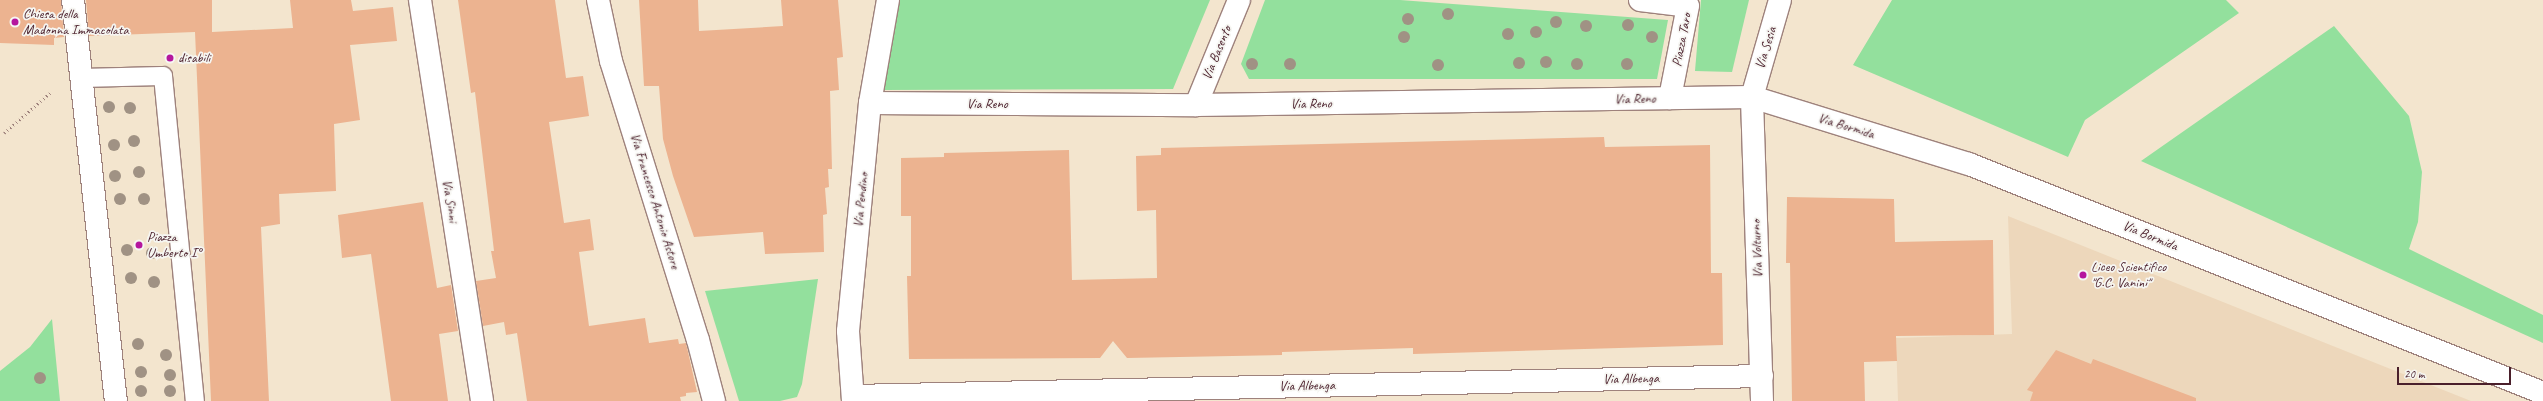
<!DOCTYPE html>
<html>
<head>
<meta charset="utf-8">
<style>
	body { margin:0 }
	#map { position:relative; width:2543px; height:401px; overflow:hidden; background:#f3e5ce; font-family:Caveat,sans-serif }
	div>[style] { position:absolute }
	.built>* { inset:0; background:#edd7bb }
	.green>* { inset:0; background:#93e09d }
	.building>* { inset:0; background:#ecb390 }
	.path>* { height:2.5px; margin-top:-1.25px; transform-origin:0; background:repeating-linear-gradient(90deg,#9e827c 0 1px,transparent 0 4px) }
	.roads { filter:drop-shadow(1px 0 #9e827c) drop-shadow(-1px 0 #9e827c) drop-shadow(0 1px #9e827c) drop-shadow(0 -1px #9e827c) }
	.service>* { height:18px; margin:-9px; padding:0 9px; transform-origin:9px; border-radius:9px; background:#fff }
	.minor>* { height:22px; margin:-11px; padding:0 11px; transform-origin:11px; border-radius:11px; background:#fff }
	.trees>* { width:12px; height:12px; margin:-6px; border-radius:50%; background:#a09284 }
	.dots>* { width:11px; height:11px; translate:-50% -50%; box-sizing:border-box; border:2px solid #f6f6f2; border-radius:50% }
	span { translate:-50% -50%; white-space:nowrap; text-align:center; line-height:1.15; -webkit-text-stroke:3.5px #f6f6f2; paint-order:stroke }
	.poi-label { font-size:14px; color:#4a1f2b }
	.left { translate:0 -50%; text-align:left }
	.street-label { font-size:14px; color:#4a1f2b }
	.scale { position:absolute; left:2397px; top:367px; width:114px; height:18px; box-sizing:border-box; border:2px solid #4a1f2b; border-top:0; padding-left:5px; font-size:12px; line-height:14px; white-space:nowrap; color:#4a1f2b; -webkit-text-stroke:3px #f6f6f2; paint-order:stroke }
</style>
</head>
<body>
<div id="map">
	<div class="built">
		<i style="clip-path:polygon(2008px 216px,2378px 364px,2471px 401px,1898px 401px,1896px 338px,2012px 334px)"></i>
	</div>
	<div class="green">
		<i style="clip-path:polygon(900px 0,1210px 0,1173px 89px,882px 90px)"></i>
		<i style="clip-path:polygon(1265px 0,1400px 0,1668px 20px,1657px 79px,1249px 79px,1241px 64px)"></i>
		<i style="clip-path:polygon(1701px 0,1749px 0,1732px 72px,1695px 71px)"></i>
		<i style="clip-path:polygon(1892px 0,2226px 0,2239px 13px,2085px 120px,2068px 157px,1853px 65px)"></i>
		<i style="clip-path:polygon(2334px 26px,2409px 116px,2422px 172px,2418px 222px,2409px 249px,2543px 315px,2543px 343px,2141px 161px)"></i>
		<i style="clip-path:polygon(818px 279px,802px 384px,797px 397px,780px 401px,739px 401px,705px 291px)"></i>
		<i style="clip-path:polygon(52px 319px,60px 401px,0 401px,0 371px,30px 347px)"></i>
	</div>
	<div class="building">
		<i style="clip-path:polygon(0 0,61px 0,64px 37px,54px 38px,54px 45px,0 43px)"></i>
		<i style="clip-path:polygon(86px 0,212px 0,212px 32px,293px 28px,290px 0,351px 0,353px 11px,393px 7px,397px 41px,350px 45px,360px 120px,334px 124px,336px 191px,279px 194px,280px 224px,261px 227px,269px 401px,211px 401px,195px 32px,89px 36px)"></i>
		<i style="clip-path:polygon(458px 0,555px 0,566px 78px,583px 76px,589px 116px,549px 122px,564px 223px,590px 219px,594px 250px,579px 252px,589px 326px,645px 318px,649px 343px,678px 339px,679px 344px,686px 343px,697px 392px,686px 393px,686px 396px,680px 397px,681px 401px,527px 401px,517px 333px,506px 335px,504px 322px,483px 326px,476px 281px,496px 278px,491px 251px,494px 251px,475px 92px,471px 93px)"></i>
		<i style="clip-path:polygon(639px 0,698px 0,699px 31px,783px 26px,781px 0,838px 0,843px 57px,837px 58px,839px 90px,830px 91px,832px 169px,828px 169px,829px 187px,825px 188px,827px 214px,823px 215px,824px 252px,765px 254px,763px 232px,694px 237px,673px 176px,663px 139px,659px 86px,644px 86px)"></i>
		<i style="clip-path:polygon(1604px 137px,1605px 147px,1710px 145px,1711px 273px,1722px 273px,1723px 345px,1413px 354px,1413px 348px,1282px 352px,1282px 355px,1127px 358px,1113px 341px,1100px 358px,909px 359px,907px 276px,911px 276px,911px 216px,901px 216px,901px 158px,944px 157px,944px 153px,1069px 150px,1072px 280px,1157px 278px,1156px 210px,1137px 211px,1136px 156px,1161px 155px,1161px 148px)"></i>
		<i style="clip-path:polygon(1787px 197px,1894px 199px,1895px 242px,1993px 240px,1994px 335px,1896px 336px,1897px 361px,1864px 362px,1865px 401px,1792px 401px,1790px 263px,1786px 263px)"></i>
		<i style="clip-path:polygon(423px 202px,437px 288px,451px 285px,458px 331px,439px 334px,448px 401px,391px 401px,371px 254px,342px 258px,338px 215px)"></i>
		<i style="clip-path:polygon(2056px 350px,2091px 364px,2093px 359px,2196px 398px,2196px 401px,2030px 401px,2033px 392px,2027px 390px)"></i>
	</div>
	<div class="path">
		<i style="left:4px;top:133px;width:62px;rotate:-41.1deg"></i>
	</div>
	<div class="roads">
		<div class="service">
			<i style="left:80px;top:78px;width:83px;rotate:-1.4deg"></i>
			<i style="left:163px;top:76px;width:327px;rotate:84.4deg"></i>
		</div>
		<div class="minor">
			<i style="left:73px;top:0;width:403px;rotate:83.9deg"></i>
			<i style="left:420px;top:0;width:406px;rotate:81.2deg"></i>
			<i style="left:598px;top:0;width:62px;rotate:78deg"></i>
			<i style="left:611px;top:61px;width:292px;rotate:72.7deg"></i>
			<i style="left:698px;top:340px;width:63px;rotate:75.3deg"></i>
			<i style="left:1640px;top:0;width:48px;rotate:7.1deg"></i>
			<i style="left:1688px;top:6px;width:94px;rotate:101.1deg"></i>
			<i style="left:870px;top:103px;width:326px;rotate:0.4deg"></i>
			<i style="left:1196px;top:105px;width:556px;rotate:-0.82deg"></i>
			<i style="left:1752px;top:97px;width:227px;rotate:17.2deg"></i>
			<i style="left:1969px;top:164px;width:618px;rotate:21.75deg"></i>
			<i style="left:1196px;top:105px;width:113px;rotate:-67.7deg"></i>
			<i style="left:853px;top:396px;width:909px;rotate:-1.26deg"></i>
			<i style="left:853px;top:401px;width:70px;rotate:-94.1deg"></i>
			<i style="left:848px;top:331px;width:229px;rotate:-84.5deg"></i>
			<i style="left:870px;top:103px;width:105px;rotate:-80.1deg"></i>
			<i style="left:1762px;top:401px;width:304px;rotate:-91.9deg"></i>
			<i style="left:1752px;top:97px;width:101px;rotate:-73.9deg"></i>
		</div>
	</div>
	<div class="trees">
		<i style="left:1448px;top:14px"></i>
		<i style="left:1408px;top:19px"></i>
		<i style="left:1556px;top:22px"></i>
		<i style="left:1628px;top:25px"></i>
		<i style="left:1586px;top:26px"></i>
		<i style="left:1536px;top:32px"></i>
		<i style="left:1508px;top:34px"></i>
		<i style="left:1404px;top:37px"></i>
		<i style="left:1652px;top:37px"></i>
		<i style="left:1546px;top:62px"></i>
		<i style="left:1519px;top:63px"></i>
		<i style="left:1252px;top:64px"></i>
		<i style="left:1290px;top:64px"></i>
		<i style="left:1577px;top:64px"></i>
		<i style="left:1627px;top:64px"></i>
		<i style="left:1438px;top:65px"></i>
		<i style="left:109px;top:107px"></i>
		<i style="left:130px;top:108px"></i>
		<i style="left:134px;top:141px"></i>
		<i style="left:114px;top:145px"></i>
		<i style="left:139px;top:172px"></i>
		<i style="left:115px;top:176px"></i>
		<i style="left:120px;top:199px"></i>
		<i style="left:144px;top:199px"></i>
		<i style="left:127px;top:250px"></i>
		<i style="left:152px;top:253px"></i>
		<i style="left:131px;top:278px"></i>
		<i style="left:154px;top:282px"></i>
		<i style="left:138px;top:344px"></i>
		<i style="left:166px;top:355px"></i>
		<i style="left:141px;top:372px"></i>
		<i style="left:170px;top:375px"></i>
		<i style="left:40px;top:378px"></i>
		<i style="left:141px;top:391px"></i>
		<i style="left:170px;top:391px"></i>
	</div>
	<div class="dots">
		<i style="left:15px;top:22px;background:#b5179e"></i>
		<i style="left:170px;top:58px;background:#b5179e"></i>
		<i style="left:139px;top:245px;background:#b5179e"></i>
		<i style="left:2083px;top:275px;background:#b5179e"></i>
	</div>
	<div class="poi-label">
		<span class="left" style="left:23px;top:22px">Chiesa della<br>Madonna Immacolata</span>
		<span class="left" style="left:178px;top:58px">disabili</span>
		<span class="left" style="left:147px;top:245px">Piazza<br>Umberto I°</span>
		<span class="left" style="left:2091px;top:275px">Liceo Scientifico<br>"G.C. Vanini"</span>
	</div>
	<div class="street-label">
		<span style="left:1682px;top:40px;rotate:-79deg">Piazza Taro</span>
		<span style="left:1766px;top:48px;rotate:-73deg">Via Sesia</span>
		<span style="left:1217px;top:53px;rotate:-68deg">Via Basento</span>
		<span style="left:1635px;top:99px;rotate:-1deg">Via Reno</span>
		<span style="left:987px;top:104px">Via Reno</span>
		<span style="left:1311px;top:104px;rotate:-1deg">Via Reno</span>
		<span style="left:1846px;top:126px;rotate:17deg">Via Bormida</span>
		<span style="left:861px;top:200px;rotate:-84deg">Via Pendino</span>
		<span style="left:450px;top:201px;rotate:81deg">Via Sinni</span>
		<span style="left:655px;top:201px;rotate:73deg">Via Francesco Antonio Astore</span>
		<span style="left:2150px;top:236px;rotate:22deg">Via Bormida</span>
		<span style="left:1757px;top:249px;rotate:-92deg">Via Volturno</span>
		<span style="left:1631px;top:379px;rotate:-1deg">Via Albenga</span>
		<span style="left:1307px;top:386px;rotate:-1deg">Via Albenga</span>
	</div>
	<div class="scale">20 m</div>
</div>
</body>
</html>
